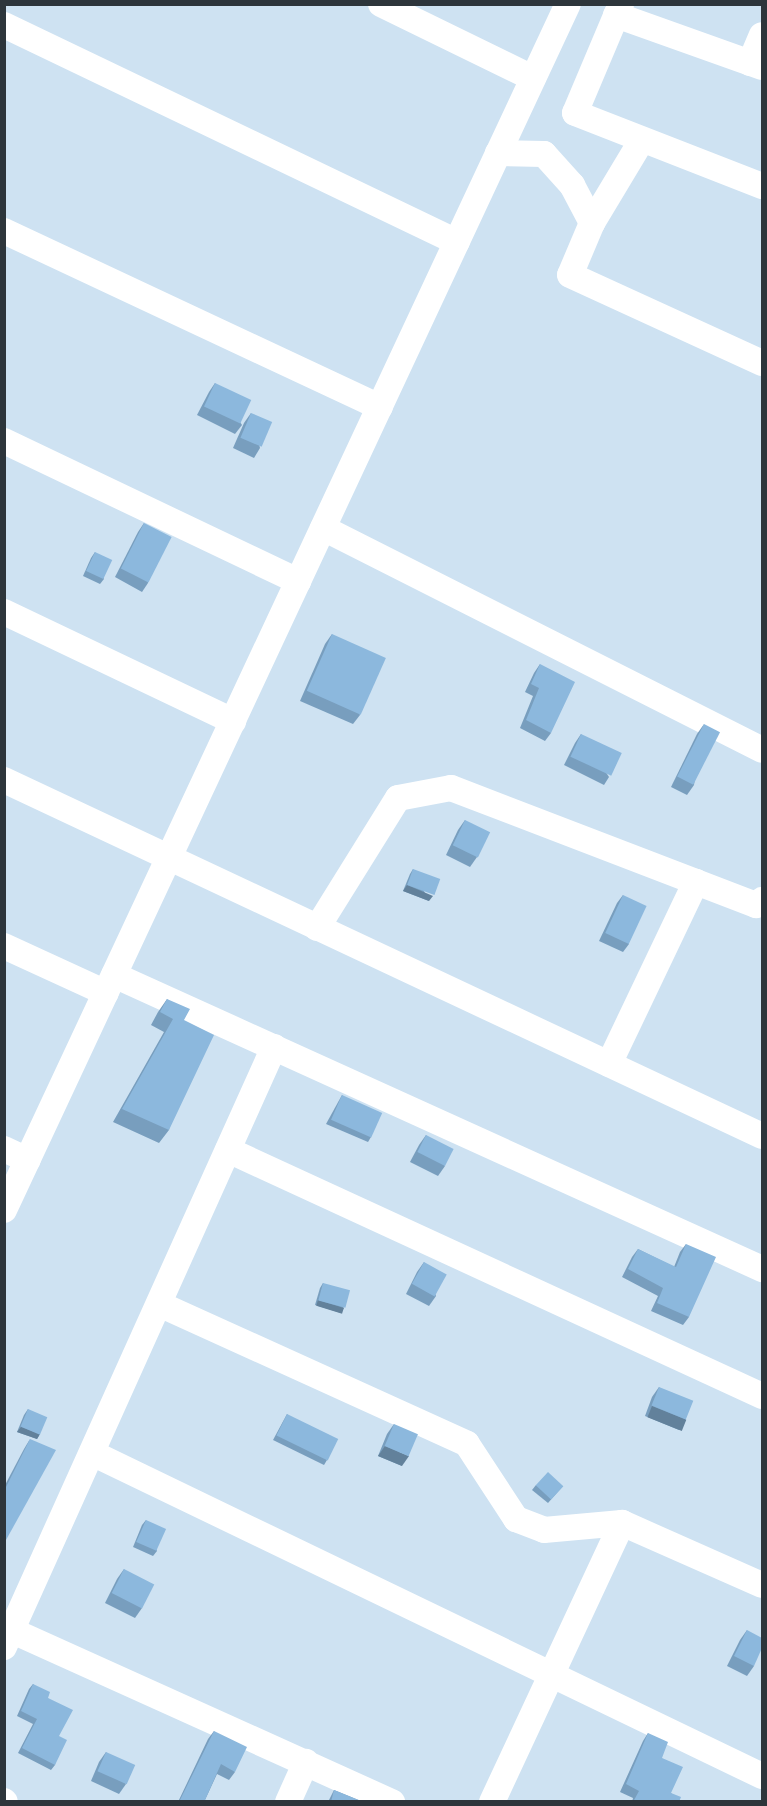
<!DOCTYPE html>
<html>
<head>
<meta charset="utf-8">
<style>
	body { margin:0 }
	#map { position:relative; width:767px; height:1806px; overflow:hidden; background:#cee2f2; font-family:Barlow,sans-serif }
	div>[style] { position:absolute }
	.street>* { height:26px; margin:-13px; padding:0 13px; transform-origin:13px; border-radius:13px; background:#fff }
	.wall>* { inset:0; background:#789ebe }
	.shaded-wall>* { inset:0; background:#62819b; transform-origin:0 0 }
	.building>* { inset:0; background:#8cb8dd; transform-origin:0 0 }
	span { translate:-50% -50%; white-space:nowrap; text-align:center; line-height:1.15; -webkit-text-stroke:5px #cee2f2; paint-order:stroke }
	.frame { position:absolute; inset:0; border:6px solid #2d353b; pointer-events:none }
</style>
</head>
<body>
<div id="map">
	<div class="street">
		<i style="left:381px;top:4px;width:169px;rotate:26deg"></i>
		<i style="left:621px;top:4px;width:118px;rotate:112.9deg"></i>
		<i style="left:575px;top:113px;width:201px;rotate:21.3deg"></i>
		<i style="left:616px;top:15px;width:155px;rotate:19.6deg"></i>
		<i style="left:4px;top:25px;width:502px;rotate:25.6deg"></i>
		<i style="left:750px;top:63px;width:30px;rotate:-67deg"></i>
		<i style="left:498px;top:153px;width:46px;rotate:1.2deg"></i>
		<i style="left:544px;top:154px;width:42px;rotate:47.9deg"></i>
		<i style="left:572px;top:185px;width:43px;rotate:62.2deg"></i>
		<i style="left:592px;top:223px;width:56px;rotate:112.9deg"></i>
		<i style="left:570px;top:275px;width:211px;rotate:24.6deg"></i>
		<i style="left:592px;top:223px;width:93px;rotate:-59deg"></i>
		<i style="left:4px;top:231px;width:415px;rotate:25.1deg"></i>
		<i style="left:4px;top:441px;width:326px;rotate:25.5deg"></i>
		<i style="left:323px;top:528px;width:492px;rotate:26.8deg"></i>
		<i style="left:4px;top:612px;width:254px;rotate:25.5deg"></i>
		<i style="left:4px;top:780px;width:837px;rotate:25.16deg"></i>
		<i style="left:317px;top:928px;width:153px;rotate:-58.1deg"></i>
		<i style="left:398px;top:798px;width:54px;rotate:-10.7deg"></i>
		<i style="left:451px;top:788px;width:327px;rotate:21deg"></i>
		<i style="left:756px;top:905px;width:8px;rotate:-40deg"></i>
		<i style="left:4px;top:946px;width:112px;rotate:24.7deg"></i>
		<i style="left:114px;top:975px;width:712px;rotate:24.4deg"></i>
		<i style="left:609px;top:1064px;width:202px;rotate:-64.5deg"></i>
		<i style="left:4px;top:1149px;width:26px;rotate:25deg"></i>
		<i style="left:228px;top:1150px;width:588px;rotate:24.73deg"></i>
		<i style="left:4px;top:1210px;width:1331px;rotate:-64.94deg"></i>
		<i style="left:159px;top:1304px;width:338px;rotate:24.4deg"></i>
		<i style="left:467px;top:1444px;width:90px;rotate:56.8deg"></i>
		<i style="left:516px;top:1519px;width:30px;rotate:21deg"></i>
		<i style="left:544px;top:1530px;width:78px;rotate:-5.1deg"></i>
		<i style="left:622px;top:1523px;width:153px;rotate:23.9deg"></i>
		<i style="left:92px;top:1453px;width:744px;rotate:25.74deg"></i>
		<i style="left:4px;top:1627px;width:426px;rotate:24.3deg"></i>
		<i style="left:4px;top:1647px;width:658px;rotate:-65.77deg"></i>
		<i style="left:4px;top:1801px;width:1px;rotate:45deg"></i>
		<i style="left:288px;top:1802px;width:44px;rotate:-65.8deg"></i>
		<i style="left:492px;top:1802px;width:308px;rotate:-65deg"></i>
	</div>
	<div class="wall">
		<i style="clip-path:polygon(215px 383px,242px 425px,235px 434px,197px 415px,209px 392px)"></i>
		<i style="clip-path:polygon(251px 413px,260px 448px,254px 458px,233px 448px,244px 423px)"></i>
		<i style="clip-path:polygon(144px 523px,148px 583px,142px 592px,115px 577px,138px 532px)"></i>
		<i style="clip-path:polygon(95px 552px,104px 579px,100px 584px,83px 576px,91px 558px)"></i>
		<i style="clip-path:polygon(332px 634px,360px 715px,353px 724px,300px 701px,325px 644px)"></i>
		<i style="clip-path:polygon(540px 664px,551px 733px,545px 741px,520px 728px,533px 696px,525px 692px,534px 673px)"></i>
		<i style="clip-path:polygon(704px 724px,694px 785px,687px 795px,671px 787px,697px 734px)"></i>
		<i style="clip-path:polygon(581px 734px,609px 777px,604px 785px,564px 765px,575px 743px)"></i>
		<i style="clip-path:polygon(465px 820px,477px 857px,470px 867px,446px 855px,458px 830px)"></i>
		<i style="clip-path:polygon(413px 869px,429px 901px,403px 891px,410px 874px)"></i>
		<i style="clip-path:polygon(623px 895px,629px 944px,623px 952px,599px 941px,617px 903px)"></i>
		<i style="clip-path:polygon(167px 999px,184px 1020px,169px 1130px,159px 1143px,113px 1122px,164px 1032px,151px 1025px,158px 1012px)"></i>
		<i style="clip-path:polygon(342px 1095px,371px 1137px,368px 1142px,326px 1124px)"></i>
		<i style="clip-path:polygon(426px 1135px,445px 1166px,438px 1176px,410px 1162px,419px 1145px)"></i>
		<i style="clip-path:polygon(686px 1244px,689px 1317px,683px 1325px,651px 1311px,658px 1296px,622px 1277px,632px 1257px,638px 1249px,674px 1267px,680px 1252px)"></i>
		<i style="clip-path:polygon(424px 1262px,436px 1296px,429px 1306px,406px 1294px,417px 1272px)"></i>
		<i style="clip-path:polygon(323px 1283px,344px 1308px,341px 1313px,315px 1305px,320px 1288px)"></i>
		<i style="clip-path:polygon(659px 1387px,686px 1420px,679px 1430px,645px 1416px,652px 1397px)"></i>
		<i style="clip-path:polygon(28px 1409px,40px 1434px,37px 1439px,17px 1432px,24px 1415px)"></i>
		<i style="clip-path:polygon(287px 1414px,327px 1460px,324px 1465px,273px 1440px)"></i>
		<i style="clip-path:polygon(394px 1424px,402px 1466px,378px 1456px,387px 1434px)"></i>
		<i style="clip-path:polygon(30px 1439px,4px 1542px,4px 1487px,24px 1449px)"></i>
		<i style="clip-path:polygon(536px 1485px,563px 1486px,548px 1503px,532px 1490px)"></i>
		<i style="clip-path:polygon(146px 1520px,157px 1551px,153px 1556px,133px 1547px,142px 1525px)"></i>
		<i style="clip-path:polygon(124px 1569px,142px 1608px,135px 1618px,105px 1603px,117px 1579px)"></i>
		<i style="clip-path:polygon(747px 1630px,754px 1666px,747px 1676px,727px 1666px,740px 1640px)"></i>
		<i style="clip-path:polygon(33px 1684px,48px 1698px,59px 1736px,55px 1765px,51px 1770px,18px 1753px,33px 1724px,17px 1716px,29px 1689px)"></i>
		<i style="clip-path:polygon(214px 1731px,235px 1772px,229px 1780px,217px 1774px,205px 1800px,209px 1802px,178px 1802px,208px 1739px)"></i>
		<i style="clip-path:polygon(648px 1733px,662px 1758px,671px 1793px,679px 1802px,632px 1802px,633px 1798px,620px 1792px,643px 1741px)"></i>
		<i style="clip-path:polygon(106px 1752px,126px 1784px,119px 1794px,91px 1781px,99px 1762px)"></i>
		<i style="clip-path:polygon(334px 1790px,361px 1801px,328px 1802px)"></i>
	</div>
	<div class="shaded-wall">
		<i style="clip-path:polygon(407px 885px,433px 896px,429px 901px,403px 891px)"></i>
		<i style="left:318px;top:1300px;width:27px;height:6px;rotate:17deg"></i>
		<i style="left:652px;top:1406px;width:37px;height:12px;rotate:22deg"></i>
		<i style="clip-path:polygon(21px 1427px,40px 1434px,37px 1439px,17px 1432px)"></i>
		<i style="clip-path:polygon(385px 1446px,409px 1456px,402px 1466px,378px 1456px)"></i>
	</div>
	<div class="building">
		<i style="left:215px;top:383px;width:40px;height:26px;rotate:25deg"></i>
		<i style="left:251px;top:413px;width:23px;height:27px;rotate:23deg"></i>
		<i style="left:144px;top:523px;width:31px;height:51px;rotate:27deg"></i>
		<i style="left:95px;top:552px;width:19px;height:21px;rotate:25deg"></i>
		<i style="left:332px;top:634px;width:59px;height:62px;rotate:24deg"></i>
		<i style="clip-path:polygon(540px 664px,575px 682px,551px 733px,526px 720px,539px 688px,531px 684px)"></i>
		<i style="left:704px;top:724px;width:18px;height:59px;rotate:27deg"></i>
		<i style="left:581px;top:734px;width:45px;height:25px;rotate:25deg"></i>
		<i style="left:465px;top:820px;width:28px;height:28px;rotate:26deg"></i>
		<i style="left:413px;top:869px;width:29px;height:17px;rotate:20deg"></i>
		<i style="left:623px;top:895px;width:26px;height:42px;rotate:25deg"></i>
		<i style="clip-path:polygon(167px 999px,190px 1009px,184px 1020px,214px 1035px,169px 1130px,122px 1109px,173px 1019px,160px 1012px)"></i>
		<i style="left:342px;top:1095px;width:44px;height:27px;rotate:24deg"></i>
		<i style="left:426px;top:1135px;width:31px;height:19px;rotate:27deg"></i>
		<i style="clip-path:polygon(686px 1244px,716px 1257px,689px 1317px,657px 1303px,663px 1288px,628px 1269px,638px 1249px,676px 1267px)"></i>
		<i style="left:424px;top:1262px;width:26px;height:25px;rotate:29deg"></i>
		<i style="left:323px;top:1283px;width:28px;height:18px;rotate:15deg"></i>
		<i style="left:659px;top:1387px;width:37px;height:20px;rotate:22deg"></i>
		<i style="left:28px;top:1409px;width:21px;height:19px;rotate:23deg"></i>
		<i style="left:287px;top:1414px;width:57px;height:24px;rotate:26deg"></i>
		<i style="left:394px;top:1424px;width:26px;height:24px;rotate:23deg"></i>
		<i style="clip-path:polygon(30px 1439px,56px 1450px,6px 1540px,4px 1540px,4px 1491px)"></i>
		<i style="left:548px;top:1472px;width:21px;height:18px;rotate:43deg"></i>
		<i style="left:146px;top:1520px;width:22px;height:24px;rotate:24deg"></i>
		<i style="left:124px;top:1569px;width:34px;height:27px;rotate:27deg"></i>
		<i style="clip-path:polygon(747px 1630px,762px 1638px,762px 1648px,754px 1666px,734px 1656px)"></i>
		<i style="clip-path:polygon(33px 1684px,50px 1692px,48px 1698px,73px 1710px,59px 1736px,67px 1740px,55px 1765px,22px 1748px,37px 1719px,21px 1711px)"></i>
		<i style="clip-path:polygon(214px 1731px,247px 1747px,235px 1772px,221px 1764px,205px 1800px,209px 1802px,179px 1802px)"></i>
		<i style="clip-path:polygon(648px 1733px,668px 1742px,662px 1758px,683px 1767px,671px 1793px,681px 1797px,679px 1802px,633px 1802px,639px 1791px,626px 1784px)"></i>
		<i style="left:106px;top:1752px;width:32px;height:21px;rotate:24deg"></i>
		<i style="clip-path:polygon(334px 1790px,361px 1801px,361px 1802px,331px 1802px)"></i>
	</div>
	<div class="frame"></div>
</div>
</body>
</html>
